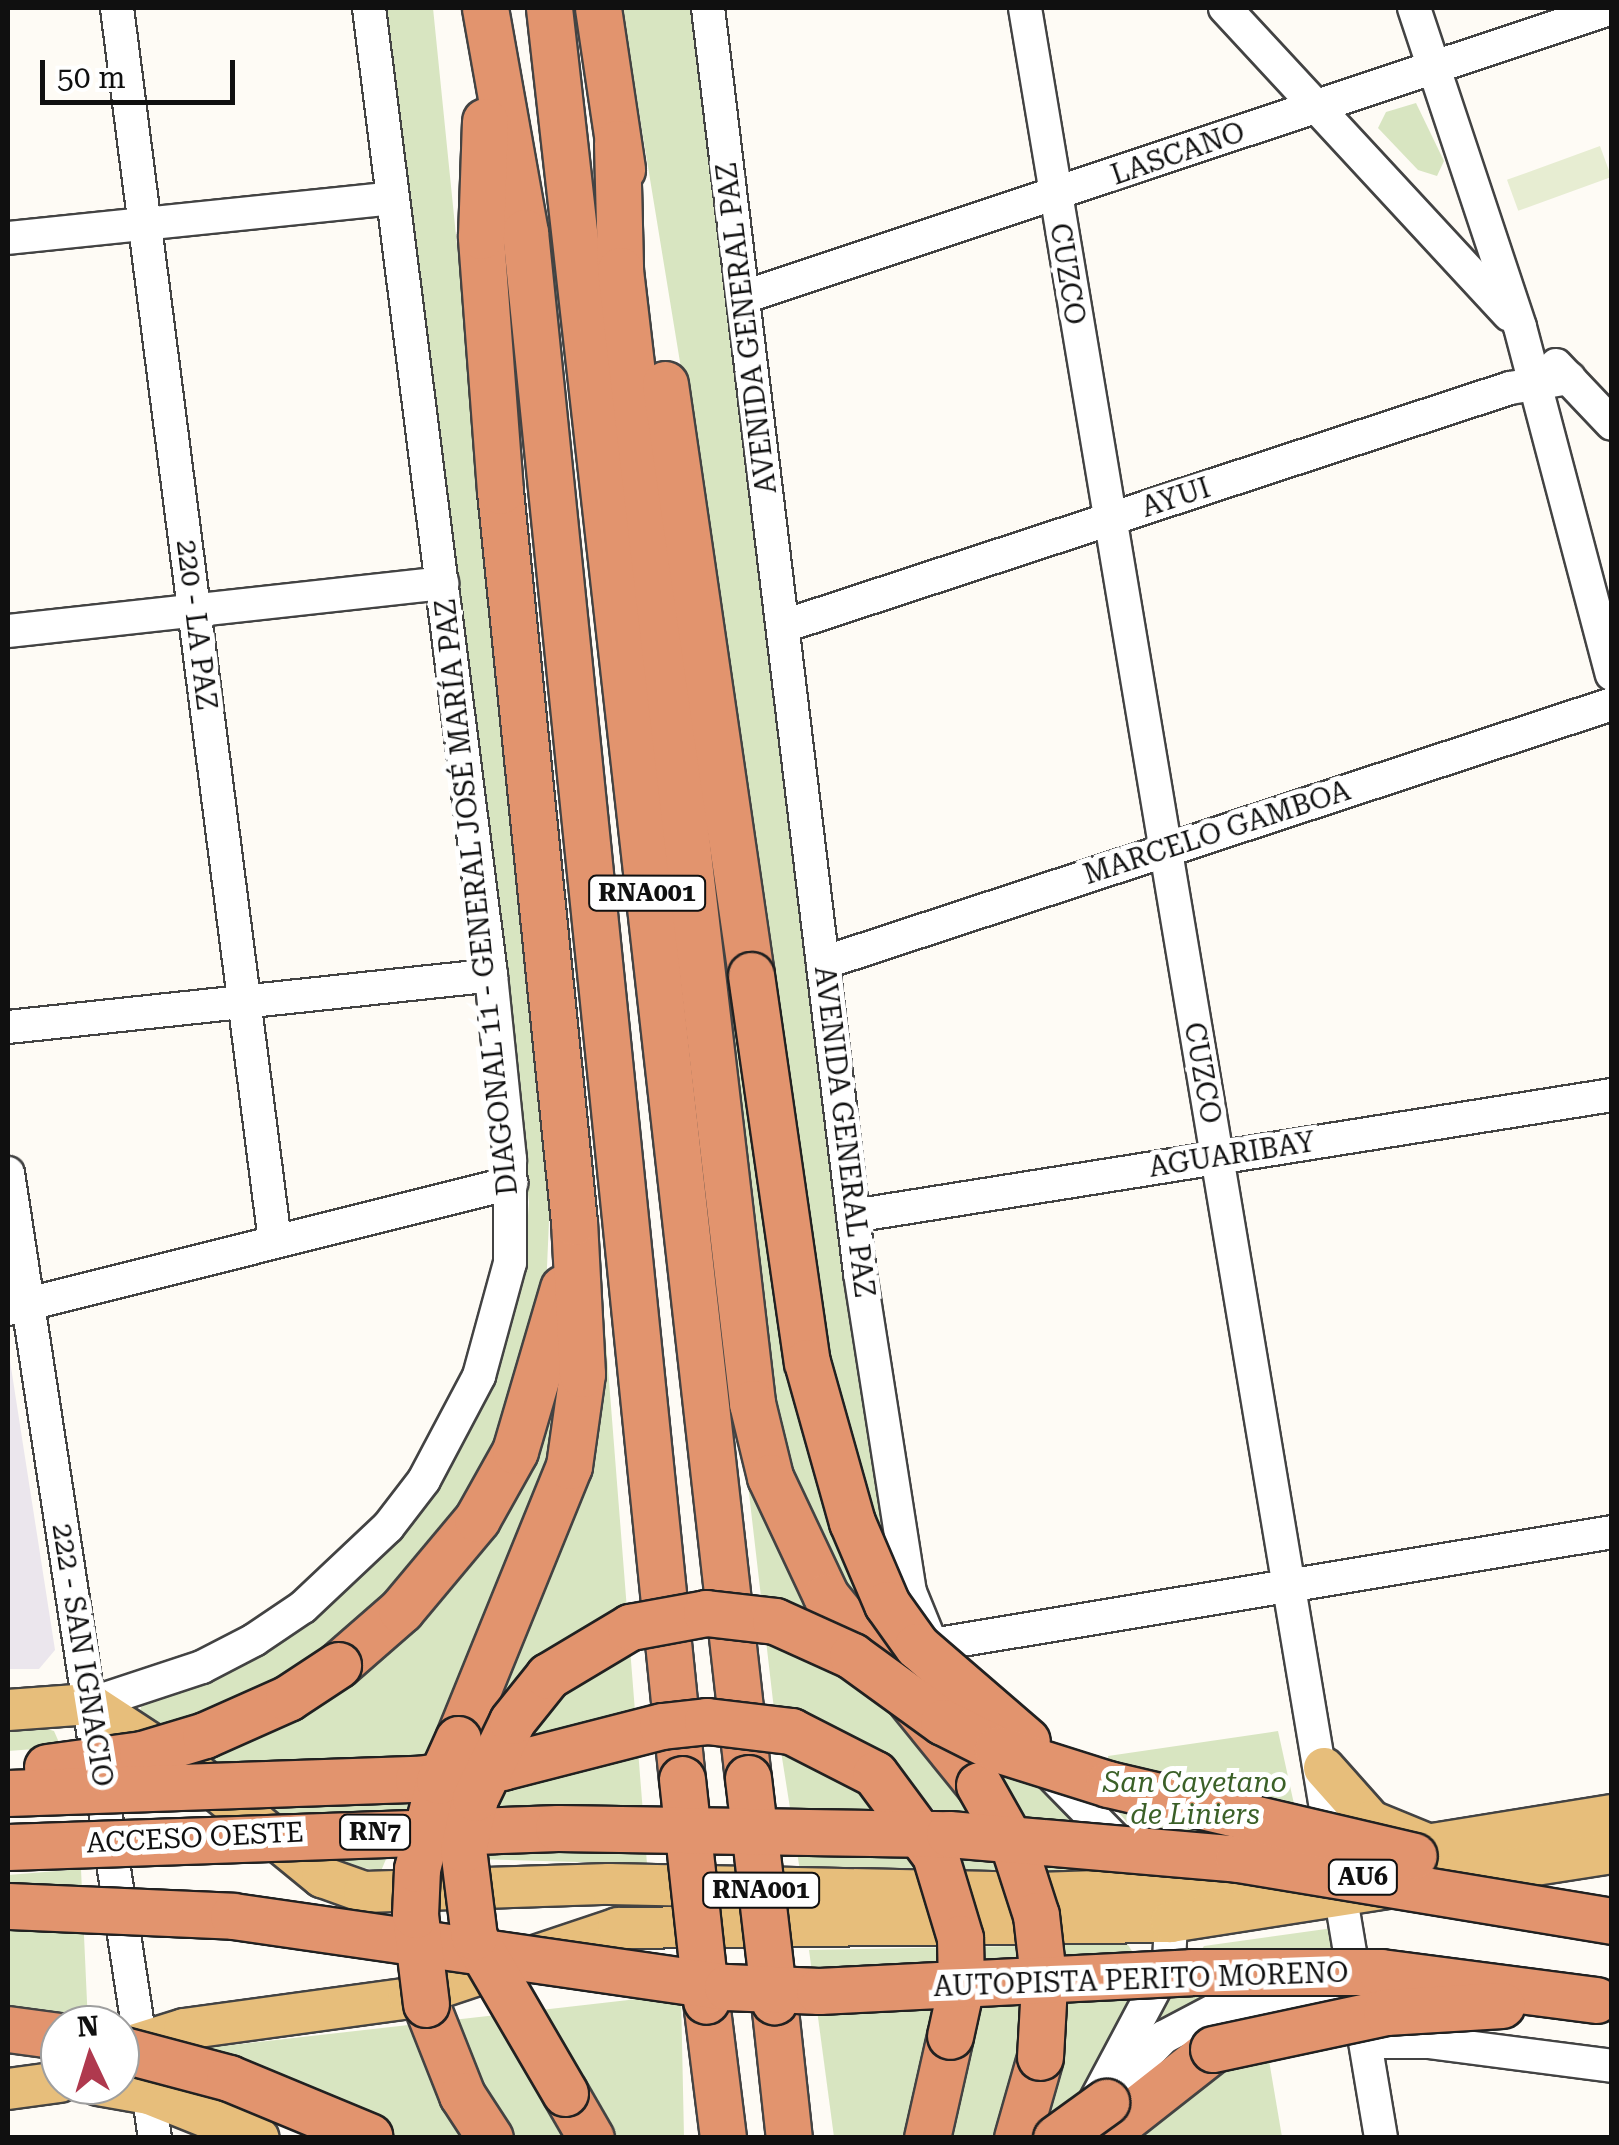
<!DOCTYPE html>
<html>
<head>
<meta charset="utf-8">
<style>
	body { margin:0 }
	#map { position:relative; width:1619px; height:2145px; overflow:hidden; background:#fefbf5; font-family:"Roboto Serif",serif }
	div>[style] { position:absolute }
	.industrial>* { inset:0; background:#ebe6ed }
	.green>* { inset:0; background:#d8e5c1 }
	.pitch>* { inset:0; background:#e7edd2; transform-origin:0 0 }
	.roads { filter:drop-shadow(2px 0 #434343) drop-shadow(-2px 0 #434343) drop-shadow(0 2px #434343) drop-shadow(0 -2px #434343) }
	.minor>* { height:32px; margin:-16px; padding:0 16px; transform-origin:16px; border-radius:16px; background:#fff }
	.major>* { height:40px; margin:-20px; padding:0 20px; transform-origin:20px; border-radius:20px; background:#e7be7b }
	.highway>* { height:45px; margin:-22.5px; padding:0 22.5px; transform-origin:22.5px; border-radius:22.5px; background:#e2946e }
	.bridges { filter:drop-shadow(2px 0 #212121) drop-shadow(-2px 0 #212121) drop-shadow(0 2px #212121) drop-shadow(0 -2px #212121) }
	.highway-bridge>* { height:45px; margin:-22.5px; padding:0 22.5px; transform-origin:22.5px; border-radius:22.5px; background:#e2946e }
	span { translate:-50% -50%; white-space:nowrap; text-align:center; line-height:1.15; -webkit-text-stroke:10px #fff; paint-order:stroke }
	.shield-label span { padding:2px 8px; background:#fff; border:2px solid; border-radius:8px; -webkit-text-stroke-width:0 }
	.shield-label { font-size:25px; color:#101010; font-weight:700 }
	.street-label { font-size:28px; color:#101010 }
	.park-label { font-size:28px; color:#3b6028; font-style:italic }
	.frame { position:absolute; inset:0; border:10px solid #101010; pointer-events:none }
	.north { position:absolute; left:40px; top:2005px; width:100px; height:100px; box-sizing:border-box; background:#fff; border:2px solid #9f9f9f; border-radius:50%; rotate:356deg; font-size:28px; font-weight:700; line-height:40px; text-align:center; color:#101010 }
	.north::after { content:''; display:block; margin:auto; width:35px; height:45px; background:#af394e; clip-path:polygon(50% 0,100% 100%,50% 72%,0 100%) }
	.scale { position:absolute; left:40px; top:60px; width:195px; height:45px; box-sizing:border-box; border:5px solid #101010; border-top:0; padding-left:12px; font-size:30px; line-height:35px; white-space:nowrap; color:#101010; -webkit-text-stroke:8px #fff; paint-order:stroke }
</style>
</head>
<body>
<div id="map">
	<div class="industrial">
		<i style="clip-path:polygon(8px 1348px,55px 1650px,39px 1669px,8px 1669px)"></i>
	</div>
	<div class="green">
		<i style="clip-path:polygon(379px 8px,433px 8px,551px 1175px,545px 1313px,505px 1438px,444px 1549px,315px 1666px,221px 1711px,240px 1730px,339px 1674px,448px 1575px,502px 1495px,545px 1402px,556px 1402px,556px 1422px,545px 1481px,381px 1871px,325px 1861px,218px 1763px,140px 1711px,143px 1700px,215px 1671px,288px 1629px,399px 1529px,447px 1463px,494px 1381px,526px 1244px,529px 1202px)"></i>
		<i style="clip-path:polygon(622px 8px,693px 8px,837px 1228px,889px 1554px,1096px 1849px,1101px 1871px,1040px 1871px,859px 1612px,781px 1460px,686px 727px,742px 779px,725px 637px)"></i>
		<i style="clip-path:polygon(1416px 103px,1444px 161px,1437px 176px,1418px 170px,1378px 128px,1386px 112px)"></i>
		<i style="clip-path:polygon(589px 1240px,598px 1241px,647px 1864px,436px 1858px,529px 1609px)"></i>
		<i style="clip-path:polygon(732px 1346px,740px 1402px,1005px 1871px,964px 1870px,941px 1817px,887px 1762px,929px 1872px,800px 1871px,773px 1701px)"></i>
		<i style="clip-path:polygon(8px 1717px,54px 1731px,61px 1747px,8px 1751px)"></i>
		<i style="clip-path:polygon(1278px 1731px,1301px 1836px,1158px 1860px,1116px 1809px,1108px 1756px)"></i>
		<i style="clip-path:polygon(81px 1869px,88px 2024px,60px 2025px,44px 2055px,8px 2053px,8px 1875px)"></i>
		<i style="clip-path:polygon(1333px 1928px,1340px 1949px,1144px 2035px,1204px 1946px)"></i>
		<i style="clip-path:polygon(1126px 1942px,1136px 1957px,1138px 1986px,1099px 2080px,1037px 2138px,1055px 1944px)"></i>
		<i style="clip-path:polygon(1024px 1946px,1028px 1996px,1006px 2137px,834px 2137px,809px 1950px)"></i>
		<i style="clip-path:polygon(681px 1994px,684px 2137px,396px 2137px,358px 2113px,197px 2049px)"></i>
		<i style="clip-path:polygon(1261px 2013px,1282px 2137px,1106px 2138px)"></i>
	</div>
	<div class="pitch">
		<i style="left:1600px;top:146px;width:33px;height:99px;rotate:70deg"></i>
	</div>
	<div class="roads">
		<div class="minor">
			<i style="left:117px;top:8px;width:1244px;rotate:82.7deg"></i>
			<i style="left:708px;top:8px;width:1274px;rotate:83.15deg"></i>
			<i style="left:860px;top:1273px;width:323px;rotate:81.1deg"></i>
			<i style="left:910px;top:1592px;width:53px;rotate:67.8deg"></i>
			<i style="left:1025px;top:8px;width:2160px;rotate:80.51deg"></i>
			<i style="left:1225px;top:8px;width:418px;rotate:47.2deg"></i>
			<i style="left:1414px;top:8px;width:336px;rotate:71.6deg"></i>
			<i style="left:1520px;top:327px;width:359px;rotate:75.2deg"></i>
			<i style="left:8px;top:238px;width:386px;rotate:-5.9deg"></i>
			<i style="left:744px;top:297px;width:915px;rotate:-18.42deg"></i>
			<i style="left:1556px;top:365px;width:81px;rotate:46.5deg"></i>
			<i style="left:784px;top:626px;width:764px;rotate:-18.15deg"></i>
			<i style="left:1510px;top:388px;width:60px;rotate:-9.6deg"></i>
			<i style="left:8px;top:631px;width:437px;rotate:-6.3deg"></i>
			<i style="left:823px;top:963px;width:830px;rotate:-18.17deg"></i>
			<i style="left:8px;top:1027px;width:486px;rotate:-6.1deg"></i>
			<i style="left:8px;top:1173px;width:976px;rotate:81.34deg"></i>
			<i style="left:853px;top:1216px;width:769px;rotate:-9.06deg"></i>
			<i style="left:8px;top:1309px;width:519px;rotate:-14.06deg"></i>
			<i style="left:932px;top:1645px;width:689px;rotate:-9.43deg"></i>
			<i style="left:90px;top:1704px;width:118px;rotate:-18.3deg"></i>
			<i style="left:202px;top:1667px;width:59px;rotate:-27.4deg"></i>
			<i style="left:254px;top:1640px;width:59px;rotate:-34deg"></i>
			<i style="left:303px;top:1607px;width:117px;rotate:-43.3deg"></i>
			<i style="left:388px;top:1527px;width:59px;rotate:-52.5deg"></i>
			<i style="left:424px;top:1480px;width:118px;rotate:-62.1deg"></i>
			<i style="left:479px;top:1376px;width:117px;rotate:-74.7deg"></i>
			<i style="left:510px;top:1263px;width:104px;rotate:-90deg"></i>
			<i style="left:510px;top:1159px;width:185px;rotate:-95.9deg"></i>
			<i style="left:491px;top:975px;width:975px;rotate:-97.19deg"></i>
			<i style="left:1043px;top:1766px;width:126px;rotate:45.6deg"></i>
			<i style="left:1367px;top:2042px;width:61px"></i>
			<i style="left:1428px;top:2042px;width:186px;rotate:7.4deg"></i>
			<i style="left:1121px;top:2081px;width:62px;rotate:-45.7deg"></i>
			<i style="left:1164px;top:2037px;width:60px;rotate:-27.8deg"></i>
			<i style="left:1217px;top:2009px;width:143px;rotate:-8deg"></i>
			<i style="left:1086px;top:2118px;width:177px;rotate:-62deg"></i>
			<i style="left:1169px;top:1962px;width:40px;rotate:-87.1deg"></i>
			<i style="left:1171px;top:1922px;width:24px;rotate:-109deg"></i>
		</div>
		<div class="major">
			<i style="left:8px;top:1710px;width:82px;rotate:-4.2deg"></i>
			<i style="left:90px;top:1704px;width:124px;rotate:33.2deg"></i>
			<i style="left:194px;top:1772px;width:166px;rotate:39.4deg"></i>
			<i style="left:322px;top:1877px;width:45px;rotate:19.7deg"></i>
			<i style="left:364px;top:1892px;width:245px;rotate:-1.9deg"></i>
			<i style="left:609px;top:1884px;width:430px;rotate:1.2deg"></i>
			<i style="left:1039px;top:1893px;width:118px;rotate:-1.9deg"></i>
			<i style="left:1157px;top:1889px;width:115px;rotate:-8.5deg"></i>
			<i style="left:1324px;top:1768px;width:71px;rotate:48.4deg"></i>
			<i style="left:1371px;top:1821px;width:58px;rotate:22.2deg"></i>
			<i style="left:1377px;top:1853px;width:238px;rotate:-9.2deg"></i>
			<i style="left:120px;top:2049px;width:67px;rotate:-17.4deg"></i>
			<i style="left:184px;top:2029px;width:227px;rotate:-7.8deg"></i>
			<i style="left:409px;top:1998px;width:220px;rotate:-18.5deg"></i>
			<i style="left:618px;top:1928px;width:553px;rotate:-0.62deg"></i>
			<i style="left:1171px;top:1922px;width:446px;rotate:-8.9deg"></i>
			<i style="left:98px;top:2085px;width:52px;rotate:10deg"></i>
			<i style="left:149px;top:2094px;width:118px;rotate:21.8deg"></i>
			<i style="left:8px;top:2089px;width:52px;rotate:-7.7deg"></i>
		</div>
		<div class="highway">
			<i style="left:485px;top:8px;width:228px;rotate:79.9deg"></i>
			<i style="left:525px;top:232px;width:1555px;rotate:84.21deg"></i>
			<i style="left:549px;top:8px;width:1781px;rotate:83.59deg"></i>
			<i style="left:598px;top:8px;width:163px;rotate:81.5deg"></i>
			<i style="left:617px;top:143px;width:127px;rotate:88.6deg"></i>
			<i style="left:620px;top:270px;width:1141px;rotate:83.35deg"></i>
			<i style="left:752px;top:1403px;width:76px;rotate:76.3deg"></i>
			<i style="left:770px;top:1477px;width:132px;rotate:64.8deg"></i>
			<i style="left:826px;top:1596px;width:243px;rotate:51deg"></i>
			<i style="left:665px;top:384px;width:597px;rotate:81.72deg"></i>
			<i style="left:338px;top:1665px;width:84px;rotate:-41.1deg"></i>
			<i style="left:401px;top:1610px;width:119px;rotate:-50.1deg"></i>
			<i style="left:477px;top:1519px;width:78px;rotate:-60.8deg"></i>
			<i style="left:515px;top:1451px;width:170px;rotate:-73.6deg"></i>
			<i style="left:458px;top:1739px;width:295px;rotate:-67.9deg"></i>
			<i style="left:569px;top:1466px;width:93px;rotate:-82deg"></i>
			<i style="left:582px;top:1374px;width:152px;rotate:-93deg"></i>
			<i style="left:574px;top:1222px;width:735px;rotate:-95.78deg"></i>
			<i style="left:500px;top:491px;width:256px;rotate:-94.3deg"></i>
			<i style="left:481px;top:236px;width:115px;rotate:-88deg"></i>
			<i style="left:706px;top:2001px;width:138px;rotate:82.9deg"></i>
			<i style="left:774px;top:2001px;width:138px;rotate:83.8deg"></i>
			<i style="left:426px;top:2004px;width:98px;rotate:68.4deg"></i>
			<i style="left:462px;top:2095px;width:51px;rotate:56.9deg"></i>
			<i style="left:8px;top:2029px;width:52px;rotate:7.7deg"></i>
			<i style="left:565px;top:2093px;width:52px;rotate:60deg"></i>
			<i style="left:927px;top:2138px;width:105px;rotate:-77.3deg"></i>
			<i style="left:1017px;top:2138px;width:84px;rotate:-74.1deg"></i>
			<i style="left:1100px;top:2138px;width:144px;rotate:-38.2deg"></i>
		</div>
	</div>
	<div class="bridges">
		<div class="highway-bridge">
			<i style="left:751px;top:975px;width:391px;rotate:81.8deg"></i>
			<i style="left:807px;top:1362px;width:166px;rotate:74.3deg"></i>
			<i style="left:852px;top:1522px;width:89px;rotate:66.9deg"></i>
			<i style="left:887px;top:1604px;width:52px;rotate:54.5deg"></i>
			<i style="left:917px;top:1646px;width:145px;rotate:40.8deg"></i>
			<i style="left:47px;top:1767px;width:96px;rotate:-7.8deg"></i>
			<i style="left:142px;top:1754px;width:66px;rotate:-16.8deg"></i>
			<i style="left:205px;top:1735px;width:91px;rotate:-24deg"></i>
			<i style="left:288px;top:1698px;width:60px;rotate:-33.4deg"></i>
			<i style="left:748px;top:1778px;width:225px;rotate:83.3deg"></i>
			<i style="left:682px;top:1779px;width:223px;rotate:83.8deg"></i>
			<i style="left:979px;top:1785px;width:71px;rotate:60.6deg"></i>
			<i style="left:1014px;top:1847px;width:71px;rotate:72.1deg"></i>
			<i style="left:1036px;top:1915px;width:70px;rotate:83.5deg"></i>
			<i style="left:1044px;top:1985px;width:72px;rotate:93.2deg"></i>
			<i style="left:8px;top:1793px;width:410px;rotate:-2deg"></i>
			<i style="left:418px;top:1779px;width:85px;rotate:-8.1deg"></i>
			<i style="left:502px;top:1767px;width:165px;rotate:-14.4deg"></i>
			<i style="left:662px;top:1726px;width:45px;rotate:-6.3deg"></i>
			<i style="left:707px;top:1721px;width:85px;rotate:6.8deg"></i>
			<i style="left:791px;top:1731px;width:94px;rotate:27.1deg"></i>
			<i style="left:875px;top:1774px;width:101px;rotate:53.5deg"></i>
			<i style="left:935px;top:1855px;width:87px;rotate:73.2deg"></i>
			<i style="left:960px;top:1938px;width:48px;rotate:88.8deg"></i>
			<i style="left:961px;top:1986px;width:51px;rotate:102.4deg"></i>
			<i style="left:8px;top:1847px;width:550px;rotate:-1.98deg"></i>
			<i style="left:558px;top:1828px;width:391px;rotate:0.9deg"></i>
			<i style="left:949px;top:1834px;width:290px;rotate:4.9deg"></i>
			<i style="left:1238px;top:1859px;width:379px;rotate:9.4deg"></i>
			<i style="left:8px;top:1906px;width:225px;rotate:2.5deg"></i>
			<i style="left:233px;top:1916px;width:499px;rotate:8.2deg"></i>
			<i style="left:727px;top:1987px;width:92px;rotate:2.5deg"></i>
			<i style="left:819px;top:1991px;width:372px;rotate:-2.9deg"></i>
			<i style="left:1191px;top:1972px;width:190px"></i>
			<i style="left:1381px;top:1972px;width:217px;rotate:7.4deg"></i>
			<i style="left:426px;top:2004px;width:90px;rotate:-97deg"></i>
			<i style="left:415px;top:1915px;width:46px;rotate:-87.5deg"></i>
			<i style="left:417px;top:1869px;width:91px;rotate:-76deg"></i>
			<i style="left:439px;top:1781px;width:46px;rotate:-65.7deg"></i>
			<i style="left:120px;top:2049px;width:113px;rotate:14.9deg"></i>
			<i style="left:229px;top:2078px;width:152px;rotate:22.5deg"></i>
			<i style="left:1213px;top:2049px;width:177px;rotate:-12.1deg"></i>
			<i style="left:1386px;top:2012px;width:116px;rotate:-3.5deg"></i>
			<i style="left:565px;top:2093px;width:181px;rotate:-120.3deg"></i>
			<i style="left:474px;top:1937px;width:89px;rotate:-97.1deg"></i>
			<i style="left:463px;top:1849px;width:52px;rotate:-76.8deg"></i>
			<i style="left:475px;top:1798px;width:85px;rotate:-64.3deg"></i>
			<i style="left:512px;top:1721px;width:58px;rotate:-51.3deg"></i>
			<i style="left:548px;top:1676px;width:96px;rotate:-30.9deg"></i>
			<i style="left:630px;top:1627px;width:77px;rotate:-10.4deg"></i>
			<i style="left:706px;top:1613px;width:69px;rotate:6.6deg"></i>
			<i style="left:775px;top:1621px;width:85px;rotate:24.4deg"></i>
			<i style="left:852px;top:1656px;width:112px;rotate:36deg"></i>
			<i style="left:943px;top:1722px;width:60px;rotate:26.6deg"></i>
			<i style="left:997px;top:1749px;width:116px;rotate:17.5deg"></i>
			<i style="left:1108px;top:1784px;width:314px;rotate:13.2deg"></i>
			<i style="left:1056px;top:2138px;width:62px;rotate:-35.8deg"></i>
		</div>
	</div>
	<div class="shield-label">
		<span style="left:647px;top:893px">RNA001</span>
		<span style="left:375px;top:1832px">RN7</span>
		<span style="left:1363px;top:1877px">AU6</span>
		<span style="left:761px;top:1890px">RNA001</span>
	</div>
	<div class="street-label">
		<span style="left:1178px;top:154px;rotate:-19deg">LASCANO</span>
		<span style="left:1067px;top:274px;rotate:81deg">CUZCO</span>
		<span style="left:747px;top:328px;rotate:-97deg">AVENIDA GENERAL PAZ</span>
		<span style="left:1176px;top:498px;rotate:-18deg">AYUI</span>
		<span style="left:196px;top:625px;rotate:83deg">220 - LA PAZ</span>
		<span style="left:1217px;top:833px;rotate:-18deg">MARCELO GAMBOA</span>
		<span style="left:477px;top:897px;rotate:-96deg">DIAGONAL 11 - GENERAL JOSÉ MARÍA PAZ</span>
		<span style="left:1202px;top:1073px;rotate:80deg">CUZCO</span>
		<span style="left:844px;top:1132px;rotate:83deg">AVENIDA GENERAL PAZ</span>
		<span style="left:1232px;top:1155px;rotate:-9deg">AGUARIBAY</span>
		<span style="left:82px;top:1655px;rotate:81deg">222 - SAN IGNACIO</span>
		<span style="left:195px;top:1838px;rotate:-3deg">ACCESO OESTE</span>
		<span style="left:1141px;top:1980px;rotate:-2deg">AUTOPISTA PERITO MORENO</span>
	</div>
	<div class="park-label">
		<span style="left:1195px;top:1799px">San Cayetano<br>de Liniers</span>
	</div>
	<div class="frame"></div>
	<div class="north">N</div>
	<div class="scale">50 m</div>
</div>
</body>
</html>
